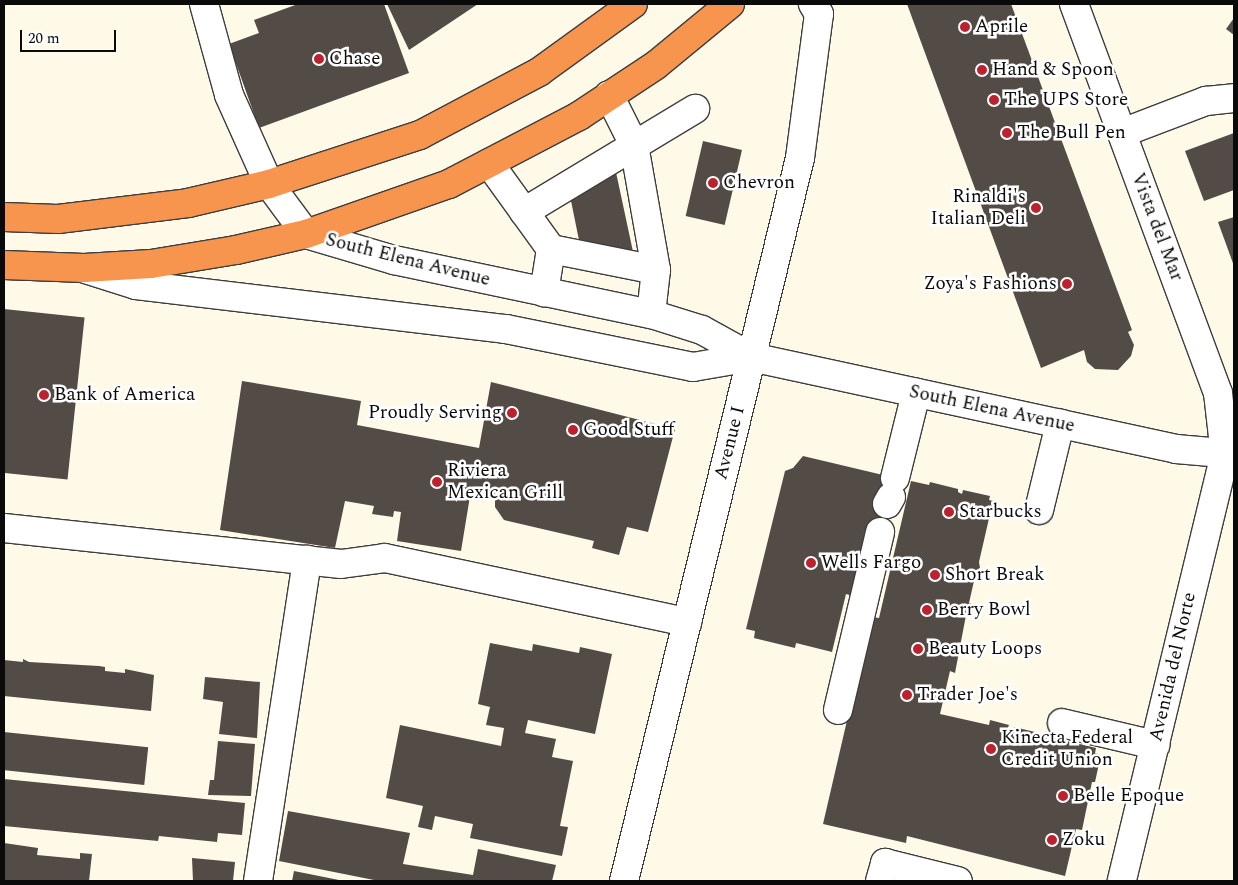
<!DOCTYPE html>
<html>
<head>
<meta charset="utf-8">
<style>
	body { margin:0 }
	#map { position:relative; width:1238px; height:885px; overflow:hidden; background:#fff9e7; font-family:Spectral,serif }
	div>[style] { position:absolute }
	.building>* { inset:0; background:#534b46; transform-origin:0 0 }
	.roads { filter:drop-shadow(1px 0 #3d3d3d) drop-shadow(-1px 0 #3d3d3d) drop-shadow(0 1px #3d3d3d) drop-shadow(0 -1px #3d3d3d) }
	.minor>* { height:28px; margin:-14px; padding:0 14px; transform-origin:14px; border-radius:14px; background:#fff }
	.highway>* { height:28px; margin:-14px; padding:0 14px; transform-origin:14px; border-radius:14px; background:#f7944d }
	.dots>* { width:14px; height:14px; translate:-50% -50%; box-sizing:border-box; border:2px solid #fff; border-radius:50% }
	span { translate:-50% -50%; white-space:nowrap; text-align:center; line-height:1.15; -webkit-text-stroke:5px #fff; paint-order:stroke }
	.poi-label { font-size:19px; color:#0a0a0a }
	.left { translate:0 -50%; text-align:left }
	.right { translate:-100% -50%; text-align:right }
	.street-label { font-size:19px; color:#0a0a0a }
	.frame { position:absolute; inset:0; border:5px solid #0a0a0a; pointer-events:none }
	.scale { position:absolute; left:20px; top:30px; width:96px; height:22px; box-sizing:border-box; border:2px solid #0a0a0a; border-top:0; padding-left:6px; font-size:15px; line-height:18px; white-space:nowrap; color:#0a0a0a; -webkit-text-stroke:4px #fff; paint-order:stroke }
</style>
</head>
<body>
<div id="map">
	<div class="building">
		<i style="clip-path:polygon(298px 4px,384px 4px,409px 73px,259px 128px,229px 44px,259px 33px,254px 20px)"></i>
		<i style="clip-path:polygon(387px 4px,478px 4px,409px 50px)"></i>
		<i style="clip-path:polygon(907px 4px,1011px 4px,1132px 330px,1128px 332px,1134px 345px,1131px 356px,1118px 370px,1095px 369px,1087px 362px,1084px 350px,1041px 368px)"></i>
		<i style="clip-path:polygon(1234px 18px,1234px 35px,1226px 29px)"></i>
		<i style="clip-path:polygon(1234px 133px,1234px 190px,1204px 201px,1185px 151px)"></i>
		<i style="left:703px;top:141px;width:40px;height:77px;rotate:13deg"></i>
		<i style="clip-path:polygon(614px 163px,635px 261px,581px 250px,569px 191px)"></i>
		<i style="clip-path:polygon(1234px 217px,1234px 266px,1218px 222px)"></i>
		<i style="left:4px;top:309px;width:81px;height:163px;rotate:6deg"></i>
		<i style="clip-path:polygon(242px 381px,361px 401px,357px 425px,479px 448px,491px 382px,675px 429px,648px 532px,627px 527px,619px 555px,592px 548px,594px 541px,504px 520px,495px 507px,495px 494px,471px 490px,461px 551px,397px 541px,401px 512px,394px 511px,393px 517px,372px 514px,374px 506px,345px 501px,335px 548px,220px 530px)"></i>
		<i style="clip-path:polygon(803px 456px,904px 480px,900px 499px,888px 504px,881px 533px,853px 596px,846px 594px,832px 652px,796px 643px,795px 648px,754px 638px,755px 631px,746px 629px,785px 471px,793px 468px)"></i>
		<i style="clip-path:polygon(911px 481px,929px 485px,930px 482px,958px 489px,958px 492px,962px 494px,963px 490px,990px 496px,989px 500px,993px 501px,979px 562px,980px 568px,977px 570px,980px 570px,979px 574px,976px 574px,978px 581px,974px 581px,969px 603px,974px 604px,973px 611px,967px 610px,955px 673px,950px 671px,940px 714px,989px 725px,990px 720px,1009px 725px,1007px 730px,1013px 732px,1014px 727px,1035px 732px,1034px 737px,1042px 739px,1043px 735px,1096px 748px,1095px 753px,1101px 755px,1095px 782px,1092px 782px,1082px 830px,1076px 829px,1065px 876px,907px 836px,906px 843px,823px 824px,871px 617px,879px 618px)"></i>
		<i style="clip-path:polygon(490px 643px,532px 651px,533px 644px,579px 653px,580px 647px,612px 654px,595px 734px,528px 720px,525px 733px,556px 739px,552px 757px,573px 761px,560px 826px,568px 827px,562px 856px,470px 838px,473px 824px,435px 816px,432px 830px,418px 827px,423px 806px,386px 798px,400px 725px,501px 746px,504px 728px,486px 725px,490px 707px,478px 704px)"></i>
		<i style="clip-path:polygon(23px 659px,29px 662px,99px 666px,105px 667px,105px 671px,125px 673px,125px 669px,154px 675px,151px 711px,4px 696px,4px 660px,23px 662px)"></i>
		<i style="clip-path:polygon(205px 677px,260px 682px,257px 738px,219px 734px,223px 702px,203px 699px)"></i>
		<i style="left:4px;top:732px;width:145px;height:38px;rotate:6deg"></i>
		<i style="clip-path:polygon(218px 741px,255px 744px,251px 796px,208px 795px,210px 780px,214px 780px)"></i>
		<i style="clip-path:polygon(4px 779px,245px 803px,242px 835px,218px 833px,217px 842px,159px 836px,158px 841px,4px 826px)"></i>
		<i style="clip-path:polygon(288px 811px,410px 833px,403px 864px,473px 875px,478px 849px,556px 865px,552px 881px,379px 881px,279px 861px)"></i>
		<i style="clip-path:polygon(4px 843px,38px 848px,37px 855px,80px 859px,80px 853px,92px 854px,89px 881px,4px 881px)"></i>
		<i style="clip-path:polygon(192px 858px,235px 862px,233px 881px,193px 881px)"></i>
		<i style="clip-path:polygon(294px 871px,339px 880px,339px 881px,292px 881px)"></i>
	</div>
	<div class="roads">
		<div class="minor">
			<i style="left:204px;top:4px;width:94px;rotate:74.6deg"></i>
			<i style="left:229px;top:95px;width:98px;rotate:65.8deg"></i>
			<i style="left:269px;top:184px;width:62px;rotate:53.5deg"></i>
			<i style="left:306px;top:234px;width:92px;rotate:16.5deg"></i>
			<i style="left:394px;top:260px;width:263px;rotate:11.9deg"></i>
			<i style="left:651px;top:314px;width:53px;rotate:17.4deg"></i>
			<i style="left:702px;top:330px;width:56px;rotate:28.9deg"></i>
			<i style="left:751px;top:357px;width:435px;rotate:12.2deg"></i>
			<i style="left:1176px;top:449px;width:58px;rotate:4.9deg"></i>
			<i style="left:1074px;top:4px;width:415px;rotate:69.7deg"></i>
			<i style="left:1218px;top:393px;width:61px;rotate:83.5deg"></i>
			<i style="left:1225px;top:454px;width:439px;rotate:103.6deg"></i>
			<i style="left:609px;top:95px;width:56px;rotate:63.4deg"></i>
			<i style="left:634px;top:145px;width:127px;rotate:80deg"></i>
			<i style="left:656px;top:270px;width:44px;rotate:96.5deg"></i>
			<i style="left:1122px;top:133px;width:90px;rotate:-20.9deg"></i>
			<i style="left:1206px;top:101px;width:28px;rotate:-6deg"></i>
			<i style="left:489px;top:163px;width:106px;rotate:54.2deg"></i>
			<i style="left:551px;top:249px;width:44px;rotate:99.2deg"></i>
			<i style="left:524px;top:212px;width:200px;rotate:-31.1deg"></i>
			<i style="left:551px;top:249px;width:107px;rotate:11.3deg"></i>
			<i style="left:85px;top:269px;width:53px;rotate:17.4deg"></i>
			<i style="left:136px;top:285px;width:373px;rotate:6.8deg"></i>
			<i style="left:506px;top:329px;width:191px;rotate:11.5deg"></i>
			<i style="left:693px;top:367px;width:59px;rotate:-9.8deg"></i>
			<i style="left:895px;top:478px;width:88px;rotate:-76.1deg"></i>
			<i style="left:887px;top:504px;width:8px;rotate:-60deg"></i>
			<i style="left:1039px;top:510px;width:89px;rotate:-76.3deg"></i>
			<i style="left:4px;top:528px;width:339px;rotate:6.1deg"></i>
			<i style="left:341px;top:564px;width:44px;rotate:-7.8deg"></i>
			<i style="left:385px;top:558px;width:309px;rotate:12deg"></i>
			<i style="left:838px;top:710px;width:183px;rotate:-76.7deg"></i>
			<i style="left:1062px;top:723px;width:96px;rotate:13.3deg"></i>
			<i style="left:258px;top:881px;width:325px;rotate:-81.3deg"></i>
			<i style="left:624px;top:881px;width:744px;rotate:-76.32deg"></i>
			<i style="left:800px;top:158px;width:145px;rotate:-82.5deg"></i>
			<i style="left:819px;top:14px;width:12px;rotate:-121deg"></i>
			<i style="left:880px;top:881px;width:19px;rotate:-74deg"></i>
			<i style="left:885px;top:863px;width:75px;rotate:13.9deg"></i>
		</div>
		<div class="highway">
			<i style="left:4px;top:217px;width:54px;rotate:2.1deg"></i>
			<i style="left:58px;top:219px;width:131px;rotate:-7deg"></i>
			<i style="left:188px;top:203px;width:83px;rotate:-13.2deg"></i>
			<i style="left:269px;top:184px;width:159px;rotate:-18deg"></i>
			<i style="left:420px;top:135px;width:135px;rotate:-27.9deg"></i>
			<i style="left:539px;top:72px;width:116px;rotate:-35.9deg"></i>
			<i style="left:4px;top:265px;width:80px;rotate:2.1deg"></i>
			<i style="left:84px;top:268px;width:67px;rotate:-3.4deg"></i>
			<i style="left:151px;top:264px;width:86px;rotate:-9.4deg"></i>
			<i style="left:236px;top:250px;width:72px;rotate:-12.9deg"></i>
			<i style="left:306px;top:234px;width:151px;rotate:-19.3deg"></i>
			<i style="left:449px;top:184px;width:147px;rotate:-27.6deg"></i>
			<i style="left:579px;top:116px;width:92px;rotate:-33.5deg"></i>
			<i style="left:656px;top:65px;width:96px;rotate:-39.5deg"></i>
		</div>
	</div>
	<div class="dots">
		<i style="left:965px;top:27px;background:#bb212f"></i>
		<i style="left:319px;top:59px;background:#bb212f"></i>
		<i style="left:982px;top:70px;background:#bb212f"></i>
		<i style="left:994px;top:100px;background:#bb212f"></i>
		<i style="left:1007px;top:133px;background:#bb212f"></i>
		<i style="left:713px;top:183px;background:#bb212f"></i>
		<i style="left:1036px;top:208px;background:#bb212f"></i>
		<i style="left:1067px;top:284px;background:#bb212f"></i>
		<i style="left:44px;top:395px;background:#bb212f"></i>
		<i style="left:512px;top:413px;background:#bb212f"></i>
		<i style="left:573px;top:430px;background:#bb212f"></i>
		<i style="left:437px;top:482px;background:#bb212f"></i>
		<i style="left:949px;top:512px;background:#bb212f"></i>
		<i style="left:811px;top:563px;background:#bb212f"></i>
		<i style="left:935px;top:575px;background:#bb212f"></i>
		<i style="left:927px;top:610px;background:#bb212f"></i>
		<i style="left:918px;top:649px;background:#bb212f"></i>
		<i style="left:907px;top:695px;background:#bb212f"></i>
		<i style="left:991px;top:749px;background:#bb212f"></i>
		<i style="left:1063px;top:796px;background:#bb212f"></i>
		<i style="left:1052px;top:840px;background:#bb212f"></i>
	</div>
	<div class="poi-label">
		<span class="left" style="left:975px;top:27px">Aprile</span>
		<span class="left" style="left:329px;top:59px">Chase</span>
		<span class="left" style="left:992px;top:70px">Hand &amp; Spoon</span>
		<span class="left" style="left:1004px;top:100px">The UPS Store</span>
		<span class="left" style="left:1017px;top:133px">The Bull Pen</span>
		<span class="left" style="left:723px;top:183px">Chevron</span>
		<span class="right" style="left:1026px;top:208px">Rinaldi's<br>Italian Deli</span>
		<span class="right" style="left:1057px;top:284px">Zoya's Fashions</span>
		<span class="left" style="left:54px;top:395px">Bank of America</span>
		<span class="right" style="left:502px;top:413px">Proudly Serving</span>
		<span class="left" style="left:583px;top:430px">Good Stuff</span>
		<span class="left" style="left:447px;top:482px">Riviera<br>Mexican Grill</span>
		<span class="left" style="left:959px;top:512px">Starbucks</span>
		<span class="left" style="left:821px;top:563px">Wells Fargo</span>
		<span class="left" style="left:945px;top:575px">Short Break</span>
		<span class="left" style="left:937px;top:610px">Berry Bowl</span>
		<span class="left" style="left:928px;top:649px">Beauty Loops</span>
		<span class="left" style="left:917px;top:695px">Trader Joe's</span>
		<span class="left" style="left:1001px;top:749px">Kinecta Federal<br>Credit Union</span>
		<span class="left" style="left:1073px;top:796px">Belle Epoque</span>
		<span class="left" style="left:1062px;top:840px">Zoku</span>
	</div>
	<div class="street-label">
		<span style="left:1157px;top:227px;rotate:69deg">Vista del Mar</span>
		<span style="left:408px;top:260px;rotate:14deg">South Elena Avenue</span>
		<span style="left:992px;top:409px;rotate:12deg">South Elena Avenue</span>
		<span style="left:730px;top:443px;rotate:-76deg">Avenue I</span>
		<span style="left:1173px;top:667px;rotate:-77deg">Avenida del Norte</span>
	</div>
	<div class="frame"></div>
	<div class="scale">20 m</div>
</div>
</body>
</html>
